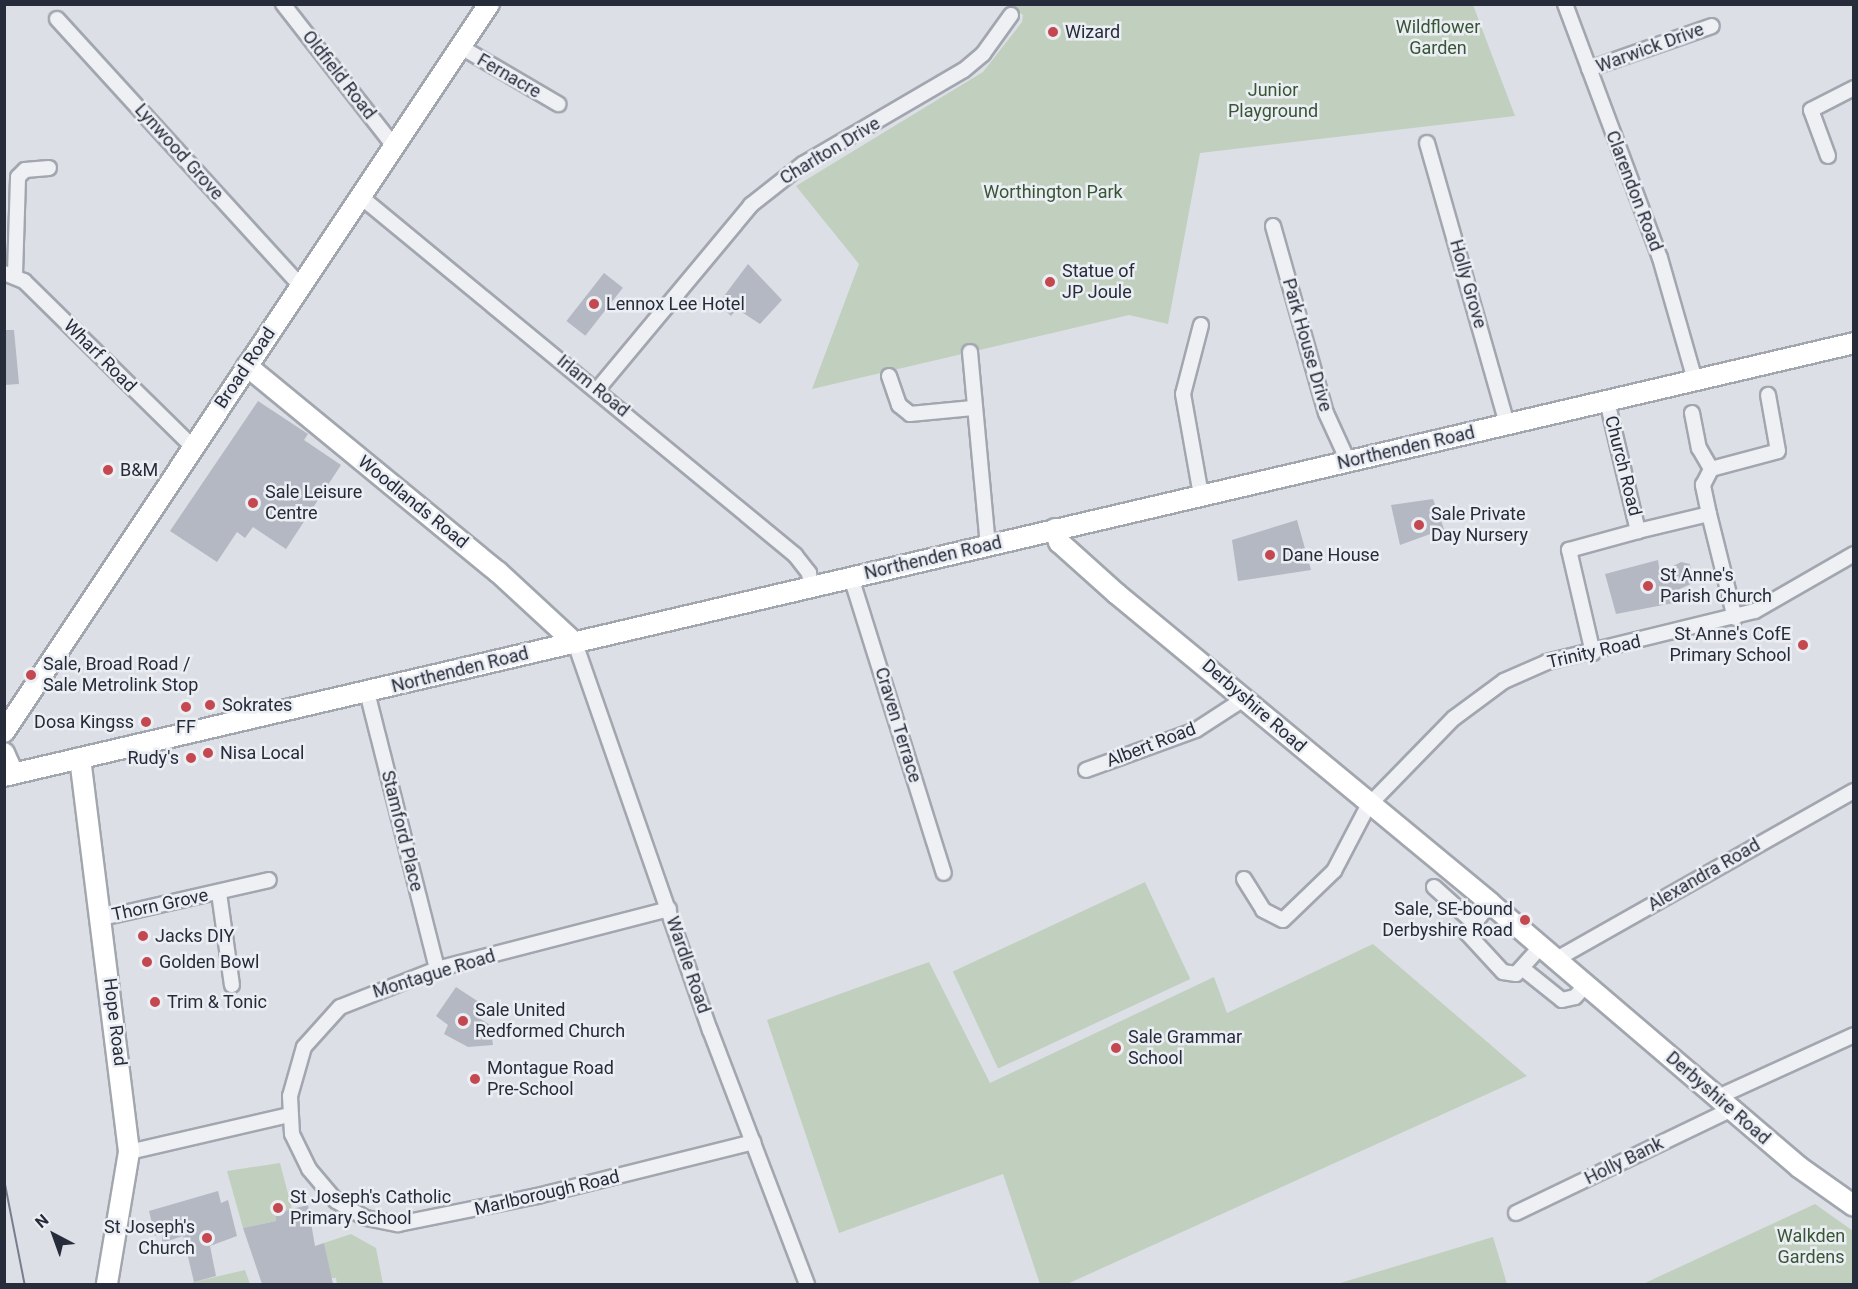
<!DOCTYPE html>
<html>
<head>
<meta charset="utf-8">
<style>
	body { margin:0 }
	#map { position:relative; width:1858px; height:1289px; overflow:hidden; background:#dcdfe5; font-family:Roboto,sans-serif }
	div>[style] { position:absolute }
	.green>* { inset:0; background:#c1cfbe; transform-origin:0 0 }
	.building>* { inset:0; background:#b4b8c2; transform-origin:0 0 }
	.roads { filter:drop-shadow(2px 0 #a2a6af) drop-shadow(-2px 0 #a2a6af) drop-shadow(0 2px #a2a6af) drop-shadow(0 -2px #a2a6af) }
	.street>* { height:14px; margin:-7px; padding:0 7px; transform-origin:7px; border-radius:7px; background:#eff0f4 }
	.secondary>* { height:20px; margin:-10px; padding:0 10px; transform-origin:10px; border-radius:10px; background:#fff }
	.tram>* { height:1.5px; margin:-0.75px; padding:0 0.75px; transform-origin:0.75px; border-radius:0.75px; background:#777d8e }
	.dots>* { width:16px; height:16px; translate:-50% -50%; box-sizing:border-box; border:3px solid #ebeef3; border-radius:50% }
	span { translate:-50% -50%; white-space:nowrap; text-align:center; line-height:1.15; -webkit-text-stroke:5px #ebeef3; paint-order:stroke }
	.park-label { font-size:18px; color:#385535 }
	.poi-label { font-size:18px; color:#272c3b }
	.left { translate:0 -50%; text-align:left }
	.right { translate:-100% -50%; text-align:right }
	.street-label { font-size:18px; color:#272c3b }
	.frame { position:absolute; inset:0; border:6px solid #272c3b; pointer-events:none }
	.north { position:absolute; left:24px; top:1205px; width:60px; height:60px; -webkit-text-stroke:4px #ebeef3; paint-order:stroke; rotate:319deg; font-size:16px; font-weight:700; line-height:24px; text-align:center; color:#272c3b }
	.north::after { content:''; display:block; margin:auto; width:21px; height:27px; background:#272c3b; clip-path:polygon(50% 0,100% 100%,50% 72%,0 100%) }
</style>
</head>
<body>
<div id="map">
	<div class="green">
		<i style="clip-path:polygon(1010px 5px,1473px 5px,1515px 116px,1200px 153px,1168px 324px,1129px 315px,812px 389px,859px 264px,796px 186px,983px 72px,1022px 22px,1023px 15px)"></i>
		<i style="left:1145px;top:882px;width:107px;height:212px;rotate:65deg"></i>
		<i style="clip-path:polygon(1373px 944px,1527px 1076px,1067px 1284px,1040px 1284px,1003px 1174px,839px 1233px,767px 1020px,929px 962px,990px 1083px,1214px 977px,1227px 1013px)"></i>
		<i style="clip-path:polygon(280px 1163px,292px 1209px,276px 1213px,276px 1221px,243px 1228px,227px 1171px)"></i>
		<i style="clip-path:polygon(1815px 1204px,1853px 1231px,1853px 1284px,1643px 1284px)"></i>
		<i style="clip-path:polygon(351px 1234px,376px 1248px,383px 1284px,337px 1284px,336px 1278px,331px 1278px,324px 1243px)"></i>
		<i style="clip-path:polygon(1493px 1237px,1507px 1284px,1337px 1284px)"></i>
		<i style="clip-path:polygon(245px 1270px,250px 1284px,191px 1284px,194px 1282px)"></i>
	</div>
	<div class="building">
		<i style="clip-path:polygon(748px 264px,782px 300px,760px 324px,737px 309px,731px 316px,718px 304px)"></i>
		<i style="left:604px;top:273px;width:24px;height:61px;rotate:38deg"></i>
		<i style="clip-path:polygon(4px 330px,14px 330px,19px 384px,4px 385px)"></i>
		<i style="clip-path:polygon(258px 401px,308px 434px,304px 440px,341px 465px,286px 549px,253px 527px,245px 538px,237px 532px,217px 562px,170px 531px)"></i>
		<i style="clip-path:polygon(1433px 499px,1444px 529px,1400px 545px,1391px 505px)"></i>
		<i style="clip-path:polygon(1297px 520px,1311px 570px,1238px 581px,1232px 540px)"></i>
		<i style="clip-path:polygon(1658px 560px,1660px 573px,1681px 562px,1690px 564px,1693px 583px,1675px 591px,1679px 602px,1616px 614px,1605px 574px)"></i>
		<i style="clip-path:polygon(456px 987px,482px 1004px,476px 1016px,490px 1025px,493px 1045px,468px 1047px,444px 1034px,448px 1025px,436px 1016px)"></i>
		<i style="clip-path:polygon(218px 1191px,221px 1203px,228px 1200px,237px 1236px,210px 1246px,216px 1276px,194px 1282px,183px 1236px,162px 1243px,163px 1230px,155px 1236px,149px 1211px)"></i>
		<i style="clip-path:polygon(308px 1205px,315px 1246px,324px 1243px,333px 1284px,262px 1284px,243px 1228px,276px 1221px,276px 1213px)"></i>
	</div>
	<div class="roads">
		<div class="street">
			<i style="left:283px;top:4px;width:180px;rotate:52deg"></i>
			<i style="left:1565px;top:4px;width:271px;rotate:69.5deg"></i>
			<i style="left:1660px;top:258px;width:127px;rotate:74deg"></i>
			<i style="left:57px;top:19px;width:360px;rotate:47.6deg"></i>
			<i style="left:461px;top:47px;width:113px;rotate:30.4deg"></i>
			<i style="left:1589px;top:69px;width:130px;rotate:-19.3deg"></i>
			<i style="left:1427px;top:143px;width:292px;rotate:74.1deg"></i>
			<i style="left:1828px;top:156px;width:49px;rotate:-110.3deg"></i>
			<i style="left:1811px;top:110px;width:48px;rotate:-27.1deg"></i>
			<i style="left:361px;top:197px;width:563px;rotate:39.52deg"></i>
			<i style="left:795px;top:555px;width:23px;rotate:52deg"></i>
			<i style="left:809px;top:573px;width:14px;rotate:82deg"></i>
			<i style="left:1273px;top:226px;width:194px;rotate:74.2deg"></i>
			<i style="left:1326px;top:413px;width:53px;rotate:65.4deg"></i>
			<i style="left:4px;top:273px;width:22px;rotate:22deg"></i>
			<i style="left:24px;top:281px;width:235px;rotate:44.5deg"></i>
			<i style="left:15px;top:274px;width:97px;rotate:-88.2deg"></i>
			<i style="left:18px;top:177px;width:10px;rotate:-45deg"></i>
			<i style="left:25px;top:170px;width:24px;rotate:-5deg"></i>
			<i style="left:1201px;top:325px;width:71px;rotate:104.6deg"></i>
			<i style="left:1183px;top:394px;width:103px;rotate:79.9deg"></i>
			<i style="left:970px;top:352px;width:194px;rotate:84.7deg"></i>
			<i style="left:889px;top:376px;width:31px;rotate:71deg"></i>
			<i style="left:899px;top:405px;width:14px;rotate:39deg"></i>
			<i style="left:910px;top:414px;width:63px;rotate:-5.4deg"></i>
			<i style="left:597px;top:390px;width:241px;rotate:-50.2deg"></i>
			<i style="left:751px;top:205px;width:66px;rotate:-38.3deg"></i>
			<i style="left:803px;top:164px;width:186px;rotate:-30.3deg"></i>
			<i style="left:964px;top:70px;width:25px;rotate:-40deg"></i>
			<i style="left:983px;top:54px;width:48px;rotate:-54.3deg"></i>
			<i style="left:1607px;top:401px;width:134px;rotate:76.6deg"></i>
			<i style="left:1692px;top:413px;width:36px;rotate:79deg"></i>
			<i style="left:1699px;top:448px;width:24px;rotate:60deg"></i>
			<i style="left:1709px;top:514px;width:30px;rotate:-102deg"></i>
			<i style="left:1703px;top:485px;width:18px;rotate:-63deg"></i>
			<i style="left:1711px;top:469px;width:69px;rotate:-15deg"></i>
			<i style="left:1778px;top:451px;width:57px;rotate:-100.1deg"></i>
			<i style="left:851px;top:577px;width:310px;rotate:72.6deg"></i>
			<i style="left:575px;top:643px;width:410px;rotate:70.8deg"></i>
			<i style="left:710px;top:1030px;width:272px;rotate:69.1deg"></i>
			<i style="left:1593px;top:653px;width:106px;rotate:-103.1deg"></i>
			<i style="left:1569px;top:550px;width:72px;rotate:-15.4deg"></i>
			<i style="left:1638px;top:531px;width:73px;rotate:-13.5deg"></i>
			<i style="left:1709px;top:514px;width:107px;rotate:76deg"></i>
			<i style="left:367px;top:692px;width:286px;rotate:75.8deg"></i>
			<i style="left:1086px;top:770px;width:117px;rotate:-20deg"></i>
			<i style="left:1196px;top:730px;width:59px;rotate:-33.1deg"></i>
			<i style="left:1244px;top:879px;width:36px;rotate:58deg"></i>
			<i style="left:1263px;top:910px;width:22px;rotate:27deg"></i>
			<i style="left:1283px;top:920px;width:71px;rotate:-43.9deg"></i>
			<i style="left:1334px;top:871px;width:73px;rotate:-62.4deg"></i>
			<i style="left:1368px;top:806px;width:123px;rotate:-45.7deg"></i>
			<i style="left:1454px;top:718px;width:62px;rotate:-36.5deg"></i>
			<i style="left:1504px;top:681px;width:47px;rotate:-23.8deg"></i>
			<i style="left:1547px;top:662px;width:214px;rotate:-13.8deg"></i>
			<i style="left:1755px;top:611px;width:114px;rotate:-29.9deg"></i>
			<i style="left:1434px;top:887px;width:52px;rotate:41.9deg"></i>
			<i style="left:219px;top:893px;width:93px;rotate:82deg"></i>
			<i style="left:1490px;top:903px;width:38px;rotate:127deg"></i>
			<i style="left:1467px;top:933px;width:53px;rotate:47.3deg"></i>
			<i style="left:1503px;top:972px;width:13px;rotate:9deg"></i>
			<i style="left:1516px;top:974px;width:36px;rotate:-48deg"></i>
			<i style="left:669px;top:909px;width:240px;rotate:165.5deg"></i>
			<i style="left:437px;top:969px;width:104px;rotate:158.6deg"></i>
			<i style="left:340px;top:1007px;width:54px;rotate:132deg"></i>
			<i style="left:304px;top:1047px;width:51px;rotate:105.9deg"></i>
			<i style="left:290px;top:1096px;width:38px;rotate:87deg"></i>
			<i style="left:292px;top:1134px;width:39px;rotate:64deg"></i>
			<i style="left:309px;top:1169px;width:42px;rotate:49.8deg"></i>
			<i style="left:336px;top:1201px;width:34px;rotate:30deg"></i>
			<i style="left:366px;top:1218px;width:33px;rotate:11deg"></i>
			<i style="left:398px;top:1224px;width:142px;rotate:-11.4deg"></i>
			<i style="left:537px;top:1196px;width:223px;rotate:-14deg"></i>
			<i style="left:102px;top:918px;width:171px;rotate:-12.8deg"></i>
			<i style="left:1555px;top:960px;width:343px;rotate:-29.5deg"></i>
			<i style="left:1522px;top:968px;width:51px;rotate:38.7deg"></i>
			<i style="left:1562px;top:1000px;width:13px;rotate:-13deg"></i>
			<i style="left:1575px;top:997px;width:15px;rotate:-48deg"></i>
			<i style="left:1718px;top:1097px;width:149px;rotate:-24.5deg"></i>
			<i style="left:129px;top:1152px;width:164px;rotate:-13deg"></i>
			<i style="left:1516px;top:1213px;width:240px;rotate:-25.7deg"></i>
		</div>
		<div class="secondary">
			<i style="left:247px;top:366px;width:325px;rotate:39.4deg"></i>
			<i style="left:498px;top:572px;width:105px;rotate:42.7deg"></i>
			<i style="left:1055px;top:529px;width:14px;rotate:73deg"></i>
			<i style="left:1059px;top:542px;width:78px;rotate:41.9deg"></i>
			<i style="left:1117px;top:594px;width:484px;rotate:39.6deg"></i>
			<i style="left:1490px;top:903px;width:406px;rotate:40.5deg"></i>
			<i style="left:1799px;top:1167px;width:67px;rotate:35.3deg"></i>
			<i style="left:4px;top:732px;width:875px;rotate:-56.33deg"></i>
			<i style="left:4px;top:753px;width:22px;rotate:66deg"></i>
			<i style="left:80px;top:758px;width:397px;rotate:82.9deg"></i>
			<i style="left:129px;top:1152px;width:134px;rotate:99.5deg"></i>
			<i style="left:4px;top:776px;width:1900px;rotate:-13.17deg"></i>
		</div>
	</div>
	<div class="tram">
		<i style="left:4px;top:1177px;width:109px;rotate:78.9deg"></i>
	</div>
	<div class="dots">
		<i style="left:1053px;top:32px;background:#c4484f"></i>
		<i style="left:1050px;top:282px;background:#c4484f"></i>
		<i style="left:594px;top:304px;background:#c4484f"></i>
		<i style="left:108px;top:470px;background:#c4484f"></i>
		<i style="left:253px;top:503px;background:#c4484f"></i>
		<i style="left:1419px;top:525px;background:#c4484f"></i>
		<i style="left:1270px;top:555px;background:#c4484f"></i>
		<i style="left:1648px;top:586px;background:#c4484f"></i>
		<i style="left:1803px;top:645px;background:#c4484f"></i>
		<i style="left:31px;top:675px;background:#c4484f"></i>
		<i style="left:210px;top:705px;background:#c4484f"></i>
		<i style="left:186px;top:707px;background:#c4484f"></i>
		<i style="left:146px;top:722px;background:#c4484f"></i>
		<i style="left:208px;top:753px;background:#c4484f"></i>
		<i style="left:191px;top:758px;background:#c4484f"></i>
		<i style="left:1525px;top:920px;background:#c4484f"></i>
		<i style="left:143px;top:936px;background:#c4484f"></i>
		<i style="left:147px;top:962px;background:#c4484f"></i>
		<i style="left:155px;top:1002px;background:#c4484f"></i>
		<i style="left:463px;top:1021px;background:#c4484f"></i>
		<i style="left:1116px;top:1048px;background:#c4484f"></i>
		<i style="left:475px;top:1079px;background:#c4484f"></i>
		<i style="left:278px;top:1208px;background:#c4484f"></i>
		<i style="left:207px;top:1238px;background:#c4484f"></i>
	</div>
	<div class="park-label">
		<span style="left:1438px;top:38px">Wildflower<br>Garden</span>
		<span style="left:1273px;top:101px">Junior<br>Playground</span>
		<span style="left:1053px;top:192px">Worthington Park</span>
		<span style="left:1811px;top:1247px">Walkden<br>Gardens</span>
	</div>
	<div class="poi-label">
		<span class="left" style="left:1065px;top:32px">Wizard</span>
		<span class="left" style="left:1062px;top:282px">Statue of<br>JP Joule</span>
		<span class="left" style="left:606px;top:304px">Lennox Lee Hotel</span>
		<span class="left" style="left:120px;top:470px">B&amp;M</span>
		<span class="left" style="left:265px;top:503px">Sale Leisure<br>Centre</span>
		<span class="left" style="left:1431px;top:525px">Sale Private<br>Day Nursery</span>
		<span class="left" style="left:1282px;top:555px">Dane House</span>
		<span class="left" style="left:1660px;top:586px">St Anne's<br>Parish Church</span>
		<span class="right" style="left:1791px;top:645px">St Anne's CofE<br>Primary School</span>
		<span class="left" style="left:43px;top:675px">Sale, Broad Road /<br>Sale Metrolink Stop</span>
		<span class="left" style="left:222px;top:705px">Sokrates</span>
		<span class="right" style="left:134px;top:722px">Dosa Kingss</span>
		<span style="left:186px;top:727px">FF</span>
		<span class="left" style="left:220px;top:753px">Nisa Local</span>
		<span class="right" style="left:179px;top:758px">Rudy's</span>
		<span class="right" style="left:1513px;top:920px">Sale, SE-bound<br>Derbyshire Road</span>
		<span class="left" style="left:155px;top:936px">Jacks DIY</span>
		<span class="left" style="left:159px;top:962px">Golden Bowl</span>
		<span class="left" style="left:167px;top:1002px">Trim &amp; Tonic</span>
		<span class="left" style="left:475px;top:1021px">Sale United<br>Redformed Church</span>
		<span class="left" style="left:1128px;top:1048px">Sale Grammar<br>School</span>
		<span class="left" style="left:487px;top:1079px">Montague Road<br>Pre-School</span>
		<span class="left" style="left:290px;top:1208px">St Joseph's Catholic<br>Primary School</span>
		<span class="right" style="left:195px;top:1238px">St Joseph's<br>Church</span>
	</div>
	<div class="street-label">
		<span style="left:1650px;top:48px;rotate:-20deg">Warwick Drive</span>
		<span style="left:339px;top:75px;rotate:52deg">Oldfield Road</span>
		<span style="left:509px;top:76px;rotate:30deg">Fernacre</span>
		<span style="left:830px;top:151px;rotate:-31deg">Charlton Drive</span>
		<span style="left:179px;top:152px;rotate:48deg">Lynwood Grove</span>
		<span style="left:1634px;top:191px;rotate:69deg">Clarendon Road</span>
		<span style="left:1468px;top:284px;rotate:74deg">Holly Grove</span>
		<span style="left:1307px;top:345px;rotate:74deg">Park House Drive</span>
		<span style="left:100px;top:356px;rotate:45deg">Wharf Road</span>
		<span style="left:245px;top:368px;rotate:-56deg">Broad Road</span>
		<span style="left:593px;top:386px;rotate:39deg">Irlam Road</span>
		<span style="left:1406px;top:448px;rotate:-13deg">Northenden Road</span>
		<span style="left:1623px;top:466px;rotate:76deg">Church Road</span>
		<span style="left:413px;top:502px;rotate:39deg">Woodlands Road</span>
		<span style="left:933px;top:558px;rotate:-13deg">Northenden Road</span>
		<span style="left:1594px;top:652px;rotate:-13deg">Trinity Road</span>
		<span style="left:460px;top:670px;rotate:-14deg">Northenden Road</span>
		<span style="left:1254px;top:706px;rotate:41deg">Derbyshire Road</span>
		<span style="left:898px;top:725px;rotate:73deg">Craven Terrace</span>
		<span style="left:1151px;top:745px;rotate:-21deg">Albert Road</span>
		<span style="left:402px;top:831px;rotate:76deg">Stamford Place</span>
		<span style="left:1704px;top:875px;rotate:-30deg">Alexandra Road</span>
		<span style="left:160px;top:905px;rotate:-12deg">Thorn Grove</span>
		<span style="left:688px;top:965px;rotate:71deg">Wardle Road</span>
		<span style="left:434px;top:974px;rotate:-17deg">Montague Road</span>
		<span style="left:115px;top:1022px;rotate:83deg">Hope Road</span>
		<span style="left:1718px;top:1098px;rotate:41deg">Derbyshire Road</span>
		<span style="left:1624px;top:1161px;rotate:-26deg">Holly Bank</span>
		<span style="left:547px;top:1193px;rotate:-13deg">Marlborough Road</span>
	</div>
	<div class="frame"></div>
	<div class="north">N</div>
</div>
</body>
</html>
